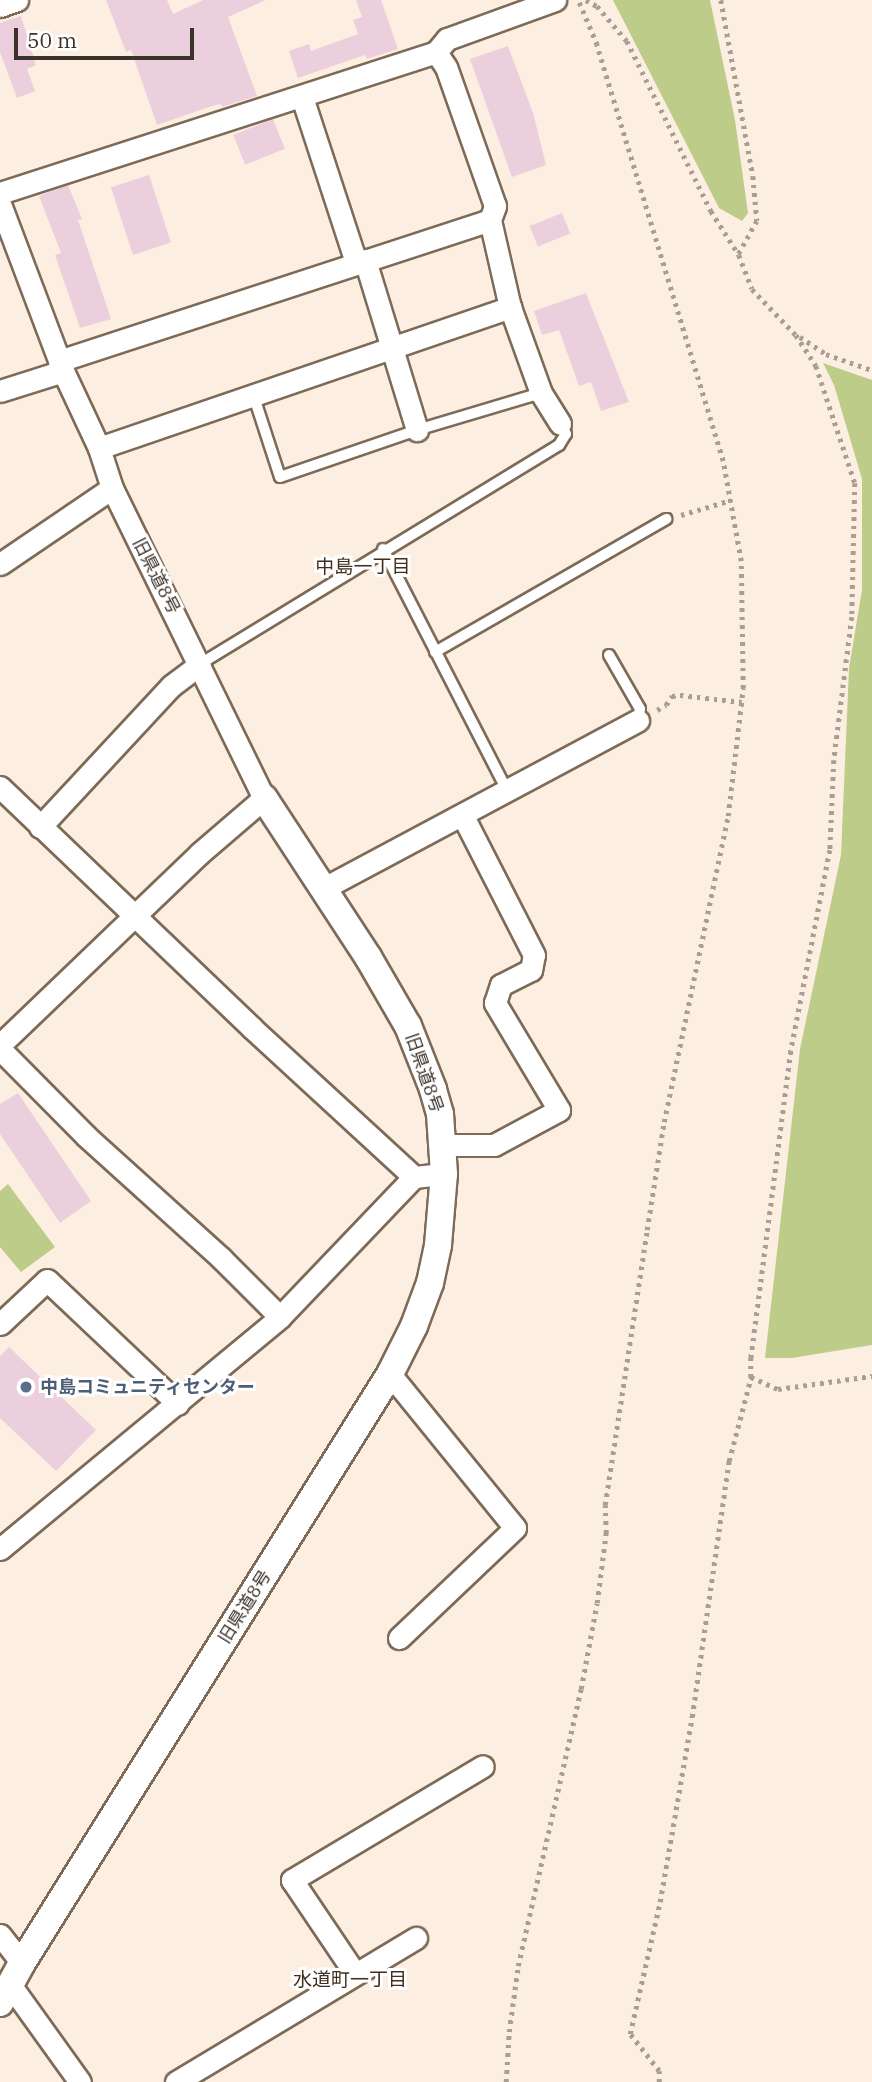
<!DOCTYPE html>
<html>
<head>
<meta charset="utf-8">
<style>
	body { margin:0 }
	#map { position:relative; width:872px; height:2082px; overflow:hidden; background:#fcefe2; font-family:"IBM Plex Serif","Noto Sans JP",serif }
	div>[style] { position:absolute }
	.green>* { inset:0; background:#bdcc89 }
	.building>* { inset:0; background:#eccfdd; transform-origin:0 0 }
	.path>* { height:4.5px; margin-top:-2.25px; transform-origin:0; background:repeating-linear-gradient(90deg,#a99e93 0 3.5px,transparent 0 8.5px) }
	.roads { filter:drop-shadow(2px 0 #7d6a57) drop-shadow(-2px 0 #7d6a57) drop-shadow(0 2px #7d6a57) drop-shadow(0 -2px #7d6a57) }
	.service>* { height:10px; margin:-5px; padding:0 5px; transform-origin:5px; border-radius:5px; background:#fff }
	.minor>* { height:21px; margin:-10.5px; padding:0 10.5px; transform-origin:10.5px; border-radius:10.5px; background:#fff }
	.tertiary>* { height:26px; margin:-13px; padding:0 13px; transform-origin:13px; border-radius:13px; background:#fff }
	.dots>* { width:19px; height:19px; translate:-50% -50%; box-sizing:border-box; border:4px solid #fff; border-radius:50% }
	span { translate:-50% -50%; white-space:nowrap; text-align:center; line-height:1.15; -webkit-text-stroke:6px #fff; paint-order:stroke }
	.street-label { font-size:18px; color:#3b332a }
	.service-label { font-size:18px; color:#4e5e75; font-weight:700 }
	.left { translate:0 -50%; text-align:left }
	.neighbourhood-label { font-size:19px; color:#402f1e }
	.scale { position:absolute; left:14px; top:28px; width:180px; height:32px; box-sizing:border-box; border:4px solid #3b332a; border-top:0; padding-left:9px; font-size:21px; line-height:24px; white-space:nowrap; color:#3b332a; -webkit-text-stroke:5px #fff; paint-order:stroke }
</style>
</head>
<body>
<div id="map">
	<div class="green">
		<i style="clip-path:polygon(613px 0,710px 0,735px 120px,748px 213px,742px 221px,719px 208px)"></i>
		<i style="clip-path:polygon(823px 363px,872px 380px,872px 1345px,792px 1358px,765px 1358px,800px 1049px,841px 855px,849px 668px,862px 590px,862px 479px,834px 385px)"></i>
		<i style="clip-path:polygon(8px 1184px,55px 1247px,21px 1272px,0 1247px,0 1191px)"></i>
	</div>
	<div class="building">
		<i style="clip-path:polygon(106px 0,167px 0,173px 14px,203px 0,266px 0,228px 17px,257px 96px,222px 107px,221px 104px,212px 106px,157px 125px,131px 50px,126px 52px)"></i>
		<i style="clip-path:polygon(356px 0,381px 0,398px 49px,367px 59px,365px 55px,298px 78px,289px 51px,309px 44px,311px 51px,358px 34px,353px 20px,362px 17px)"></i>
		<i style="clip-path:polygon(21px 16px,36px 65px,27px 69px,35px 91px,17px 98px,0 52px,0 23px)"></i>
		<i style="clip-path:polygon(508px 46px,533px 113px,546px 165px,512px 177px,470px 59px)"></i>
		<i style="left:273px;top:119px;width:32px;height:43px;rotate:68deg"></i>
		<i style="left:149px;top:175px;width:71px;height:40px;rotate:72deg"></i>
		<i style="clip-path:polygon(68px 185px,82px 219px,78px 220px,111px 319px,80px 328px,55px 255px,61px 253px,39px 196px)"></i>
		<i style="left:562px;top:213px;width:22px;height:35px;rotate:68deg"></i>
		<i style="clip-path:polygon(586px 293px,629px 402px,601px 411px,591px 382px,579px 386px,559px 330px,542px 335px,534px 311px)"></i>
		<i style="clip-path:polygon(18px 1093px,91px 1201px,60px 1223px,0 1134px,0 1104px)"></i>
		<i style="clip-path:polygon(9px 1347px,96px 1430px,56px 1471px,0 1418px,0 1356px)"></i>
	</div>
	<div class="path">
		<i style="left:586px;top:0;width:13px;rotate:29deg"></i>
		<i style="left:597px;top:6px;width:46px;rotate:49.4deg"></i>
		<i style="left:627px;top:41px;width:190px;rotate:63.7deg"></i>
		<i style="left:711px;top:211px;width:52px;rotate:57.5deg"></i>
		<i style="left:739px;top:255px;width:36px;rotate:69deg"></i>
		<i style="left:752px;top:289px;width:64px;rotate:46.3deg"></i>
		<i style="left:796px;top:335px;width:37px;rotate:57deg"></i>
		<i style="left:816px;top:366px;width:123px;rotate:71.6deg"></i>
		<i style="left:855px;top:483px;width:134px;rotate:91.3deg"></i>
		<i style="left:852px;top:617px;width:144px;rotate:97.2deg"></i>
		<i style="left:834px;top:760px;width:90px;rotate:92.5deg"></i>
		<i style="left:830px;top:850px;width:205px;rotate:101deg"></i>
		<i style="left:791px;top:1051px;width:309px;rotate:97.4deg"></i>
		<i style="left:751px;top:1357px;width:20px;rotate:90deg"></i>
		<i style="left:751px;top:1377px;width:30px;rotate:24deg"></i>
		<i style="left:778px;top:1389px;width:95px;rotate:-7.9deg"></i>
		<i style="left:721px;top:0;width:179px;rotate:79.7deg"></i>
		<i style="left:753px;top:176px;width:45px;rotate:84.9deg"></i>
		<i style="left:757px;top:221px;width:38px;rotate:119deg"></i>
		<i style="left:800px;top:337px;width:31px;rotate:33deg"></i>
		<i style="left:826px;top:354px;width:49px;rotate:19.2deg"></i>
		<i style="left:681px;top:515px;width:52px;rotate:-16.7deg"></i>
		<i style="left:657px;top:710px;width:10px;rotate:-29deg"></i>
		<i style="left:666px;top:705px;width:11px;rotate:-56deg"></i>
		<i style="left:672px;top:696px;width:8px;rotate:-7deg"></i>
		<i style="left:680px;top:695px;width:62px;rotate:6.4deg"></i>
		<i style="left:506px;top:2082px;width:50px;rotate:-86.6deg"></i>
		<i style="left:509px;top:2032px;width:67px;rotate:-82.2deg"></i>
		<i style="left:518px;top:1966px;width:284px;rotate:-77.2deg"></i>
		<i style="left:581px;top:1689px;width:87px;rotate:-79.5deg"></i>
		<i style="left:597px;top:1603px;width:71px;rotate:-82.7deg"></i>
		<i style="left:606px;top:1533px;width:28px;rotate:-92deg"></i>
		<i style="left:605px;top:1505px;width:278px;rotate:-81.3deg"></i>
		<i style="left:647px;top:1230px;width:109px;rotate:-81.1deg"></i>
		<i style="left:664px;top:1122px;width:313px;rotate:-78.2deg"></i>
		<i style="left:728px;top:816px;width:129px;rotate:-83.3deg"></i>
		<i style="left:743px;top:688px;width:127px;rotate:-90.9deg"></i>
		<i style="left:741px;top:561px;width:102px;rotate:-100.2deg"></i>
		<i style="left:723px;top:461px;width:435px;rotate:-106.9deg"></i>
		<i style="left:597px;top:45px;width:49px;rotate:-112.9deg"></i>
		<i style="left:659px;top:2082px;width:11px;rotate:-90deg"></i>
		<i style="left:659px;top:2071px;width:47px;rotate:-128.1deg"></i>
		<i style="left:630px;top:2034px;width:135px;rotate:-77.2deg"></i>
		<i style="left:660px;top:1902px;width:188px;rotate:-80.2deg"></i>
		<i style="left:692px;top:1717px;width:259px;rotate:-81.8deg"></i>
		<i style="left:729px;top:1461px;width:87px;rotate:-75.3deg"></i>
	</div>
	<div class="roads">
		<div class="service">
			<i style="left:253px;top:394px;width:87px;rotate:72deg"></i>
			<i style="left:280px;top:477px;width:145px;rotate:-18.9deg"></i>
			<i style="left:417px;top:430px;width:129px;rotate:-16.6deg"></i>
			<i style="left:383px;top:549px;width:271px;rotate:62.8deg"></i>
			<i style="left:435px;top:652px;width:267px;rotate:-29.9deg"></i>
			<i style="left:609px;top:655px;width:62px;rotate:60.1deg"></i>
			<i style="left:640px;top:709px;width:11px;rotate:100deg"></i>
			<i style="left:200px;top:664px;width:421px;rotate:-31.4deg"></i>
			<i style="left:559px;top:445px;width:13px;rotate:-58deg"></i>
			<i style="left:566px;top:434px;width:13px;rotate:-119deg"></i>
		</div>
		<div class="minor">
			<i style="left:0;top:6px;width:18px;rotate:-19deg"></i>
			<i style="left:302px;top:97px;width:174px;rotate:71.9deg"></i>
			<i style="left:0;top:193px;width:458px;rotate:-17.9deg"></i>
			<i style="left:436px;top:52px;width:17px;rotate:-50deg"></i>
			<i style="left:447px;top:39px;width:115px;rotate:-19.9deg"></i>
			<i style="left:0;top:204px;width:178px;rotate:69.3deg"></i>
			<i style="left:63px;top:371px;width:85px;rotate:64.9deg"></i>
			<i style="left:99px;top:448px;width:42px;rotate:72deg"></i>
			<i style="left:112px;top:488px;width:345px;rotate:63.9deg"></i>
			<i style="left:264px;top:798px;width:86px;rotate:139.3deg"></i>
			<i style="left:199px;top:854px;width:276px;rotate:136.2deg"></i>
			<i style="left:490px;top:220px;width:89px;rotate:77.1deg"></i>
			<i style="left:510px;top:307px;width:91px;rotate:70.2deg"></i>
			<i style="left:541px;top:393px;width:36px;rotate:58deg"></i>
			<i style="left:365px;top:260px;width:178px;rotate:73deg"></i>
			<i style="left:59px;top:361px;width:453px;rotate:-18.1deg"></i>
			<i style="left:490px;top:220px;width:15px;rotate:-70deg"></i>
			<i style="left:495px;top:206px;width:147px;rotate:-109.4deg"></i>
			<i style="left:446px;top:67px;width:18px;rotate:-124deg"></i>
			<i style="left:0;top:391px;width:66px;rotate:-17.6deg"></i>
			<i style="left:99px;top:448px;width:435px;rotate:-18.9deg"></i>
			<i style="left:0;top:564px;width:135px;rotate:-34.2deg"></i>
			<i style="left:0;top:787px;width:349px;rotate:43.7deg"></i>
			<i style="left:252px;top:1028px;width:220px;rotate:42.6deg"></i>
			<i style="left:40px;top:827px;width:192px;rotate:-47.1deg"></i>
			<i style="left:171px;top:686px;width:36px;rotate:-37deg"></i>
			<i style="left:324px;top:888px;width:356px;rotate:-28.1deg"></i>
			<i style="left:0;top:1049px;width:122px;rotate:45.3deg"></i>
			<i style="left:86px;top:1136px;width:182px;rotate:42.1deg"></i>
			<i style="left:221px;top:1258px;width:83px;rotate:45deg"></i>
			<i style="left:441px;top:1145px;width:53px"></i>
			<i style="left:494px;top:1145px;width:74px;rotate:-28.3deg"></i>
			<i style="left:559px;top:1110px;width:125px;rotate:-120.9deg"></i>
			<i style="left:495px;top:1003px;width:19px;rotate:-72deg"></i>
			<i style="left:501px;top:985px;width:34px;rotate:-27deg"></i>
			<i style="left:531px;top:970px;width:15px;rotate:-79deg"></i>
			<i style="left:534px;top:955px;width:156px;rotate:-117.1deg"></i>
			<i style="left:0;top:1324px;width:64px;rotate:-43.1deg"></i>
			<i style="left:47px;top:1280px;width:180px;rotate:43.4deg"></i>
			<i style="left:390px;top:1374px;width:198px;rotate:50.9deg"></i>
			<i style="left:515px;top:1528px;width:160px;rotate:136.5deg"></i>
			<i style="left:0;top:1549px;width:364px;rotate:-39.6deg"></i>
			<i style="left:280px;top:1317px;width:194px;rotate:-46.3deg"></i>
			<i style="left:414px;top:1177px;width:30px;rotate:-6deg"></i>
			<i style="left:0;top:1935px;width:36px;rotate:52deg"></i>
			<i style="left:354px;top:1972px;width:111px;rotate:-124deg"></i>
			<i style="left:292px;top:1880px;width:222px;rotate:-30.8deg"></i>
			<i style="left:11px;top:1986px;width:118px;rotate:54.3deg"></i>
			<i style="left:176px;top:2082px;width:280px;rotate:-31deg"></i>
		</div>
		<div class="tertiary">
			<i style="left:0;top:2003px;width:46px;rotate:-61.2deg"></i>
			<i style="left:22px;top:1963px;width:695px;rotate:-58deg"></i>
			<i style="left:390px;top:1374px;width:54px;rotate:-63.4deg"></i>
			<i style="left:414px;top:1326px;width:46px;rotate:-69.6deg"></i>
			<i style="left:430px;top:1283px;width:39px;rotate:-78deg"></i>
			<i style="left:438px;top:1245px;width:71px;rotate:-85.2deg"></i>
			<i style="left:444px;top:1174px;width:60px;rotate:-93.8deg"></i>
			<i style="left:440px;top:1114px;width:26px;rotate:-106deg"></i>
			<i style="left:433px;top:1089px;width:68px;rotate:-111.6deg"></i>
			<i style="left:408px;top:1026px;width:80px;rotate:-120.1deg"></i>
			<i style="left:368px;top:957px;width:190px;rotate:-123.2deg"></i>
		</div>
	</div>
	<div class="dots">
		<i style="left:26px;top:1387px;background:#5c6f8a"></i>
	</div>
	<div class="street-label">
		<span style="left:156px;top:576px;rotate:63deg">旧県道8号</span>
		<span style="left:424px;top:1073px;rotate:71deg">旧県道8号</span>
		<span style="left:245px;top:1607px;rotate:-58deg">旧県道8号</span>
	</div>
	<div class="service-label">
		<span class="left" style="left:40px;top:1387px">中島コミュニティセンター</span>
	</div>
	<div class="neighbourhood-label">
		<span style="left:363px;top:567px">中島一丁目</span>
		<span style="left:350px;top:1980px">水道町一丁目</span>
	</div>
	<div class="scale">50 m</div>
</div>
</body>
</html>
